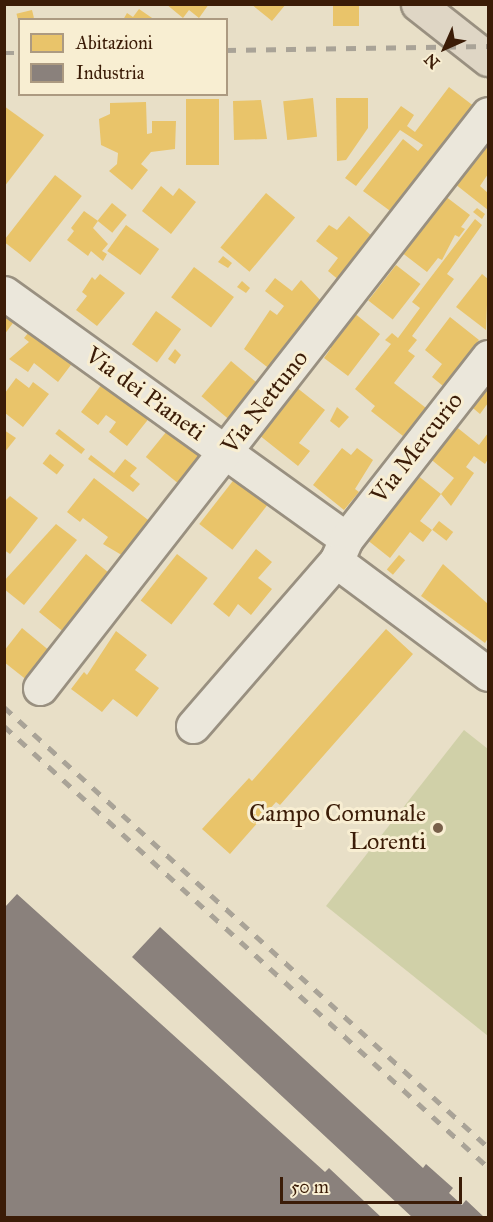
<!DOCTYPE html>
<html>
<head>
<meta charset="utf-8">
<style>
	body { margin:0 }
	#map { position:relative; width:493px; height:1222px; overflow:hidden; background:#e8dfc7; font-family:"IM FELL Great Primer",serif }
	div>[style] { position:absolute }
	.green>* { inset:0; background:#d0d0a8 }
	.homes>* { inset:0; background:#e9c46a; transform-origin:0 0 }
	.industry>* { inset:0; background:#8a817c }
	.roads { filter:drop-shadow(2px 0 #999080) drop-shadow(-2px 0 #999080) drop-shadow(0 2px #999080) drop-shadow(0 -2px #999080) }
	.minor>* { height:33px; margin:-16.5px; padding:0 16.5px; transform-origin:16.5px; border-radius:16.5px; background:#ebe7db }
	.major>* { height:33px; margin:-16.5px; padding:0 16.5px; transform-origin:16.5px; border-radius:16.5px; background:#dfd6c5 }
	.rail>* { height:4.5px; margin-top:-2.25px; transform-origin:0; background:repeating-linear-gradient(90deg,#a9a397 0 10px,transparent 0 20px) }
	.dots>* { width:16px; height:16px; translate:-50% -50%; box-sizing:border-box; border:3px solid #f8eed2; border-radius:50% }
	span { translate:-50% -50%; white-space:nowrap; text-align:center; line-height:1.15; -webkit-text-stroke:6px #f8eed2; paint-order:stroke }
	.street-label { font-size:24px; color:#3b1c07 }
	.poi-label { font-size:24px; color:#3b1c07 }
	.right { translate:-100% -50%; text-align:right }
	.frame { position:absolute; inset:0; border:6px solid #3b1c07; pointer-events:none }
	.legend { position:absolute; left:18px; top:18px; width:210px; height:78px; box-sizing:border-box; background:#f8eed2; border:2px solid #ac9a81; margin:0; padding:8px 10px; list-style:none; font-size:18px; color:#3b1c07 }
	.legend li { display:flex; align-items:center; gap:12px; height:30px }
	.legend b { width:30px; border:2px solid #ac9a81 }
	.north { position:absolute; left:415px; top:18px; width:60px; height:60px; -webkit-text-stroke:4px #f8eed2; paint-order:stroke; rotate:225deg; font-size:16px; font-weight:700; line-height:24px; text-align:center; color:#3b1c07 }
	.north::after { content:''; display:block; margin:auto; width:21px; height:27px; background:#3b1c07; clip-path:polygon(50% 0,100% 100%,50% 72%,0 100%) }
	.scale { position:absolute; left:280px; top:1177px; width:182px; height:27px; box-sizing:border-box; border:3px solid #3b1c07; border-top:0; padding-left:8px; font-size:18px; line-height:21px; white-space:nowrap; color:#3b1c07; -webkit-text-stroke:4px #f8eed2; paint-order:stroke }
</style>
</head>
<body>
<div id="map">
	<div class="green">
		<i style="clip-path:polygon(464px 730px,488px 749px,488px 1036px,326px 906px)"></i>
	</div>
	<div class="homes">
		<i style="clip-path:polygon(166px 4px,209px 4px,199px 18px,189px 10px,183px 18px)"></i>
		<i style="clip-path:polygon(251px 4px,286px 4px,272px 21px)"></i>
		<i style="left:333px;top:4px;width:26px;height:22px"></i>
		<i style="clip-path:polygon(139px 9px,155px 20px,123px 20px,127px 13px,133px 17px)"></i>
		<i style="left:32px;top:10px;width:8px;height:16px;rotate:76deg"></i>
		<i style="clip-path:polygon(449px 87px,475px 107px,393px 213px,363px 191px,403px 139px,418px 151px,423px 145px,400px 130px,356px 186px,345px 178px,401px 106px,414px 115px,407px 126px,415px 132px)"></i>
		<i style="left:313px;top:98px;width:39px;height:30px;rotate:84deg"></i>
		<i style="clip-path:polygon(336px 98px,368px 98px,368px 128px,346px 160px,337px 161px)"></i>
		<i style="left:219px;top:99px;width:66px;height:33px;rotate:90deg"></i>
		<i style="clip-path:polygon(261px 100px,267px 139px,234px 140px,233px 101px)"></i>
		<i style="clip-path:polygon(146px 102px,147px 134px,152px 133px,152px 121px,176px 121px,175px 149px,151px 152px,141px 164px,148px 170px,132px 190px,109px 171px,117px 164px,118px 153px,101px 145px,99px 119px,110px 114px,110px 103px)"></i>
		<i style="clip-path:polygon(4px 106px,44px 135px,4px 187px)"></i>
		<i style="clip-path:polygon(488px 141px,488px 174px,480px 186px,488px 193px,488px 210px,455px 184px)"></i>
		<i style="left:55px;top:175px;width:34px;height:84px;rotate:38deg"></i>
		<i style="clip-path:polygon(161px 186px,173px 196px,179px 188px,196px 202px,171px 234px,142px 211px)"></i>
		<i style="left:266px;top:193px;width:38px;height:71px;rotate:40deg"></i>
		<i style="clip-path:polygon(445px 196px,470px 215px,461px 227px,465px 229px,459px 237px,455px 235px,442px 260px,438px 258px,427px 272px,401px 252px)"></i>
		<i style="left:112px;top:203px;width:19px;height:23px;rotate:39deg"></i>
		<i style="clip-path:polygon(477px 208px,485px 214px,482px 219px,473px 212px)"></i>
		<i style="clip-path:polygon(84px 211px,98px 221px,93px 228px,108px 244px,102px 251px,107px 254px,103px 261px,91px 251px,88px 256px,67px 240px,74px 231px,71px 228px)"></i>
		<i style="clip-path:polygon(349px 216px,372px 236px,340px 281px,328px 271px,338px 258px,316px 241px,329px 225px,337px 230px)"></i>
		<i style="clip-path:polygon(475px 219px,482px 225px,447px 274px,454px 279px,412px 336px,417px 340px,408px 351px,415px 356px,394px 383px,426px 408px,403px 436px,371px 411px,375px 406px,355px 389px,391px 344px,385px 340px,392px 333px,398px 338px,420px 308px,412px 302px)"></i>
		<i style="left:126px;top:225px;width:41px;height:32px;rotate:36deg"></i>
		<i style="clip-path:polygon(223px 256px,232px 263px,228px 268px,218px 262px)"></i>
		<i style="left:396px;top:265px;width:31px;height:45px;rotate:38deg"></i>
		<i style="left:194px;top:267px;width:50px;height:38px;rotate:37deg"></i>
		<i style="clip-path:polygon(100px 274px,125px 293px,97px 326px,76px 310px,87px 296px,82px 292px,92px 277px,95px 280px)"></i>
		<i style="clip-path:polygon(482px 274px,488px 279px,486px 330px,456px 307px)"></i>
		<i style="clip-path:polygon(275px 278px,292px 291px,301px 280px,323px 303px,271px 370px,244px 349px,270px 310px,277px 315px,284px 306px,265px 291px)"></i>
		<i style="clip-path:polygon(242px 281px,250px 288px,246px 293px,237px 287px)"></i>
		<i style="clip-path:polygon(4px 298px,22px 311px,4px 335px)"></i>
		<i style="left:156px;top:311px;width:31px;height:41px;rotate:36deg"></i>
		<i style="clip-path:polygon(353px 312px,380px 334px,348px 376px,324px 358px,331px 348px,327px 346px)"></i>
		<i style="clip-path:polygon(450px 317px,479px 340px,443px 386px,432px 377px,442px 364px,425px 350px)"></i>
		<i style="clip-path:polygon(37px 322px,80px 353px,58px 382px,34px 363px,28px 372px,9px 359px,29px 342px,24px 338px)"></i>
		<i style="clip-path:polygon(175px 349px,181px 355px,175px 364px,168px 359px)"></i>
		<i style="left:231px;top:361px;width:38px;height:46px;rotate:40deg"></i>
		<i style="clip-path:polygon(488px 375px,488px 403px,480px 414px,467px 403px)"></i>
		<i style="clip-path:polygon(16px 378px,29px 388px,33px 382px,49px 394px,23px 427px,5px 413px,5px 393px)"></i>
		<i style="clip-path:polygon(105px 380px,154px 412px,127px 446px,109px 432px,116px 422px,106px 415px,98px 425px,81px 412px)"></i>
		<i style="clip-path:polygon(296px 387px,325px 410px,299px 443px,310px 451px,298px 466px,259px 435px)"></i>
		<i style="clip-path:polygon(337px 407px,349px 417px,339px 428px,330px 421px)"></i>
		<i style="clip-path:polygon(454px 425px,479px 445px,488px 433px,488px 459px,485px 464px,474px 456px,466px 467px,474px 473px,451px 506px,441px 494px,454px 478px,428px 457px)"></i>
		<i style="left:171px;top:426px;width:45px;height:40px;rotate:39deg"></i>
		<i style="left:59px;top:429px;width:33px;height:6px;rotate:38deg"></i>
		<i style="clip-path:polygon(4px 430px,16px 438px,4px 453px)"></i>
		<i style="clip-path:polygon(342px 448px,351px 455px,357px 448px,373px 460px,355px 489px,359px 492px,344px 510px,313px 485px)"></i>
		<i style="left:50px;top:454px;width:18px;height:12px;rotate:38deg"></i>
		<i style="clip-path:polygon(91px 455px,114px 473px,125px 459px,137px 468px,130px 476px,140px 484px,133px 492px,88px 459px)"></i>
		<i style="left:243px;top:468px;width:42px;height:71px;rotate:38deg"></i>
		<i style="clip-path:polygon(412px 471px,441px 494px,420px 521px,432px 530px,423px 542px,410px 532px,390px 558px,361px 535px)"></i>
		<i style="clip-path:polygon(94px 478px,152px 523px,125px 557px,103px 544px,108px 537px,83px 518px,80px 522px,67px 512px)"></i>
		<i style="clip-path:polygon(10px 496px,38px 518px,10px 554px,4px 550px,4px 502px)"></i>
		<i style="left:439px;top:521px;width:18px;height:11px;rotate:38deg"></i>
		<i style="clip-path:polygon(56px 524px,77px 540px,24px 605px,4px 589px,4px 581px)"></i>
		<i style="clip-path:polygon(256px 549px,272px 562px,258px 578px,272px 589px,251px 615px,238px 604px,229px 617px,213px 604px)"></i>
		<i style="clip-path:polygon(86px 554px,109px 573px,102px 589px,99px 586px,66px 634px,39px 612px)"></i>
		<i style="left:177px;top:554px;width:39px;height:59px;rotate:38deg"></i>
		<i style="left:399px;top:555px;width:8px;height:19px;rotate:40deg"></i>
		<i style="clip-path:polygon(443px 564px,488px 604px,488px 638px,485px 643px,421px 596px)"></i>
		<i style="clip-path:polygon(22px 628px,51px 652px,28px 681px,4px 662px,4px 651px)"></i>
		<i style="clip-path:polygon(386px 629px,413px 654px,280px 805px,276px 802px,230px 854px,202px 829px,249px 778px,252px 781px)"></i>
		<i style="clip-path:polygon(116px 631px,147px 655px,135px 670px,159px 688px,137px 717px,113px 699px,102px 712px,71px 689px,84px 672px,87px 675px)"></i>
	</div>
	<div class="industry">
		<i style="clip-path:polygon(17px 894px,325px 1172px,329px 1168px,382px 1218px,5px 1218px,5px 907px)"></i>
		<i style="clip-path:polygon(160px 927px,423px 1168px,426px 1164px,453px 1188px,449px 1193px,462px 1205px,466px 1200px,485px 1218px,413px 1218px,132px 957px)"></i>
	</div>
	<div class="roads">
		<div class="minor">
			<i style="left:4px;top:293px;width:421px;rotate:35.7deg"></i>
			<i style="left:346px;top:539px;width:24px;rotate:114deg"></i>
			<i style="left:336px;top:561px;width:189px;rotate:36.6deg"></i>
			<i style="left:346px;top:539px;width:231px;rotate:-52deg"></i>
			<i style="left:40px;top:688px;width:728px;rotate:-52.03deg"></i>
			<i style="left:193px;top:726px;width:218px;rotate:-49.1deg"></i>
		</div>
		<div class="major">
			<i style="left:418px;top:4px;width:89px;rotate:38.2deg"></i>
		</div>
	</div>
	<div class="rail">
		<i style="left:226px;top:50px;width:262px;rotate:-0.9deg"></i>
		<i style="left:4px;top:53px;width:16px"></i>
		<i style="left:4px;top:707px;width:654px;rotate:42.27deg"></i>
		<i style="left:4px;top:726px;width:655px;rotate:42.34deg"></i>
	</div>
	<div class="dots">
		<i style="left:438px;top:828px;background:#78604a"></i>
	</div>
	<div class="street-label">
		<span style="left:145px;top:394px;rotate:36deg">Via dei Pianeti</span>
		<span style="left:265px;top:402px;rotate:-52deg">Via Nettuno</span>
		<span style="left:417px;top:448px;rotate:-52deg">Via Mercurio</span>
	</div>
	<div class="poi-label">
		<span class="right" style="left:426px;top:828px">Campo Comunale<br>Lorenti</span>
	</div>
	<div class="frame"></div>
	<ul class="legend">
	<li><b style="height:16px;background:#e9c46a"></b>Abitazioni</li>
	<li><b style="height:16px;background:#8a817c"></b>Industria</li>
	</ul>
	<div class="north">N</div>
	<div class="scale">50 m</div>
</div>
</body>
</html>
